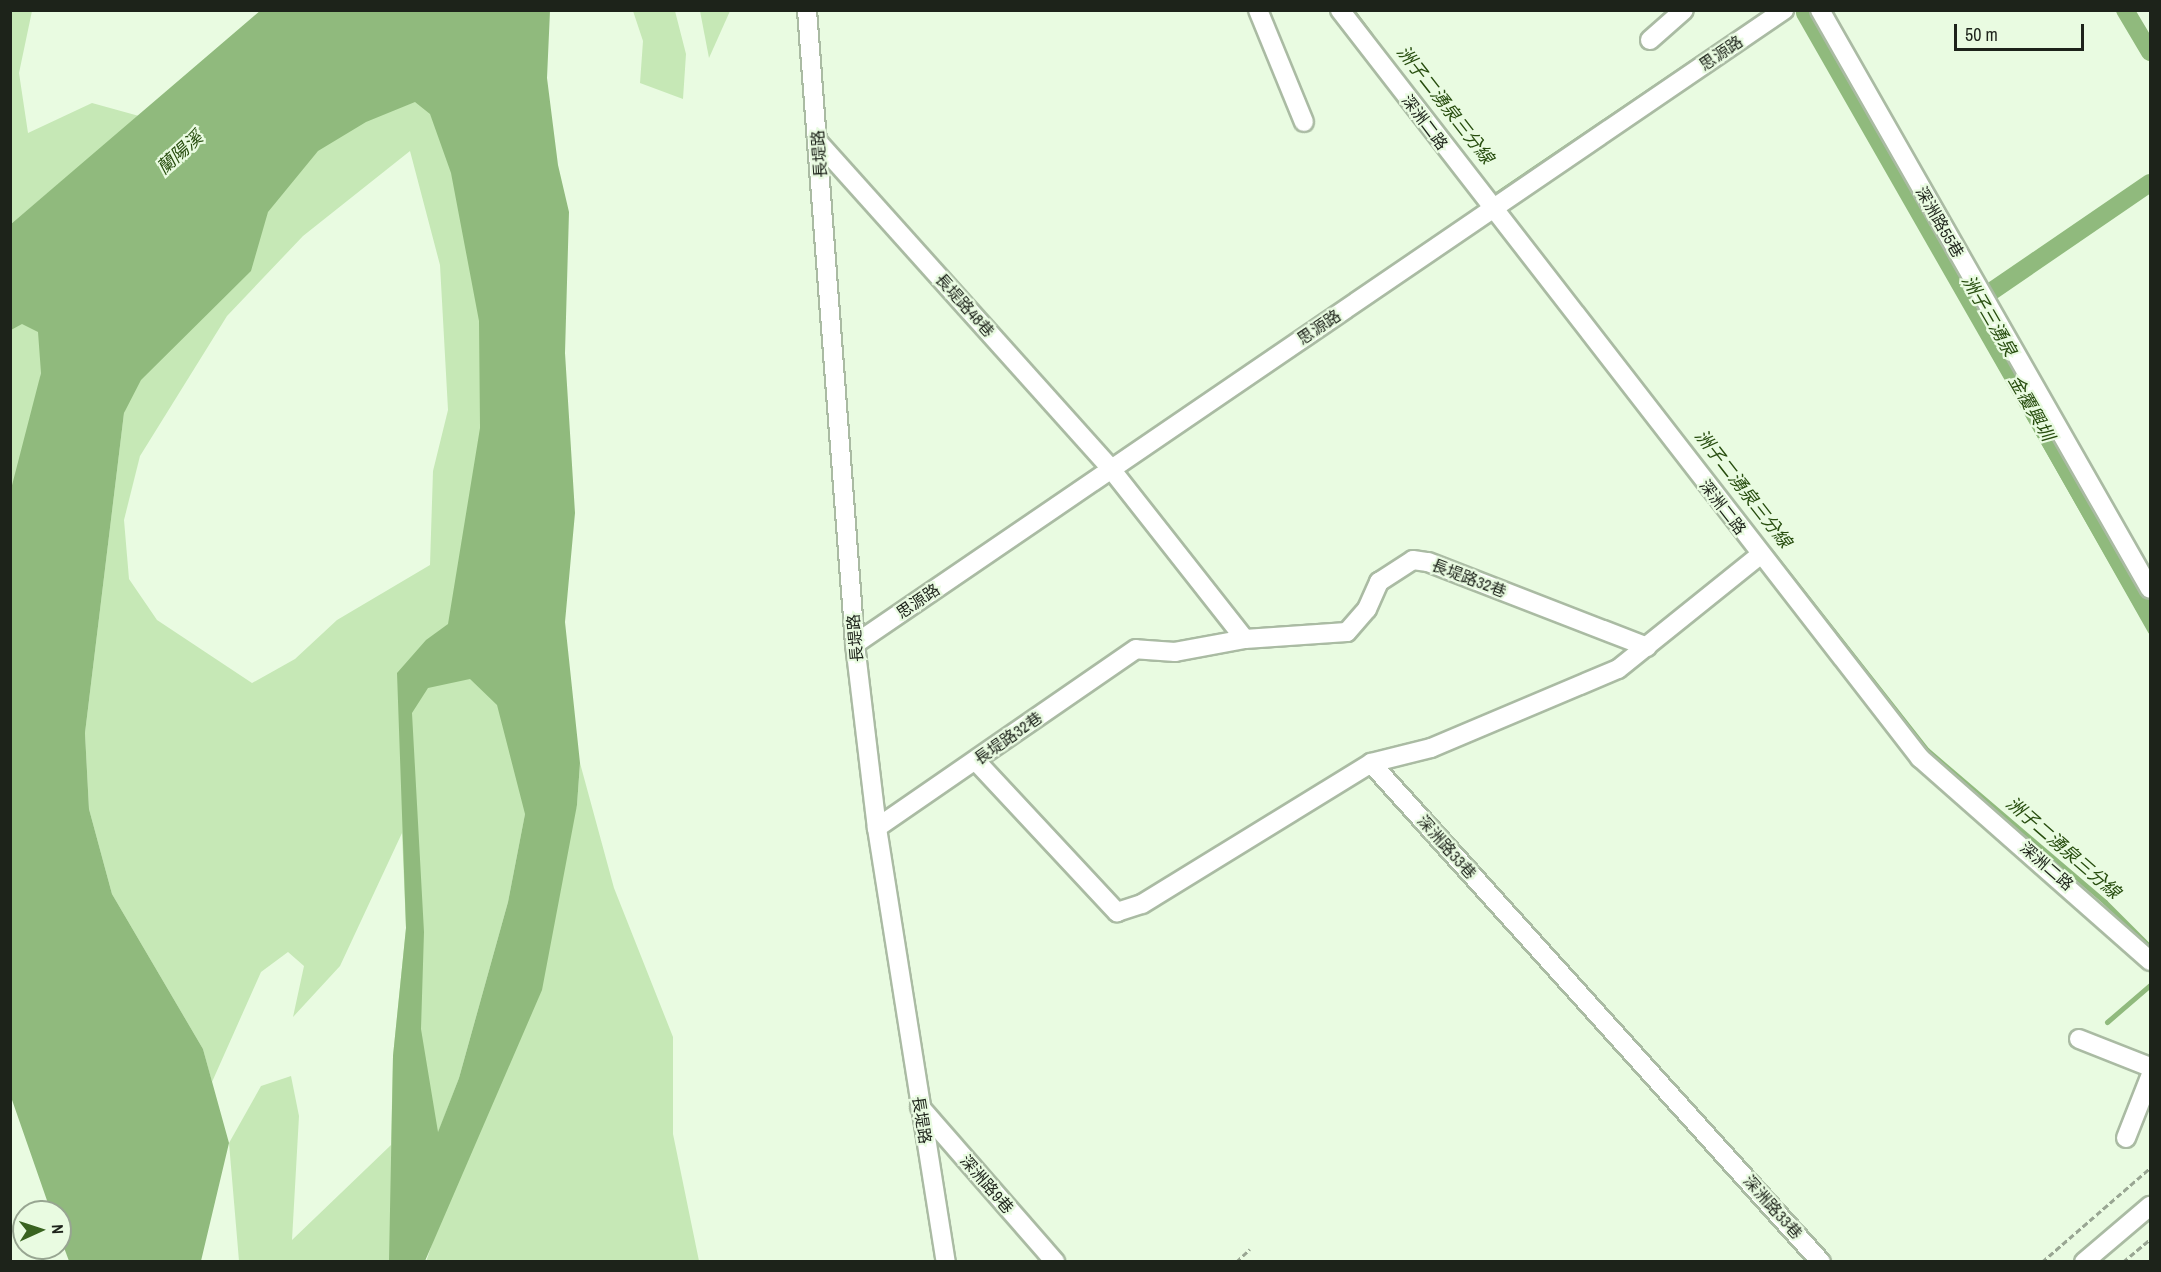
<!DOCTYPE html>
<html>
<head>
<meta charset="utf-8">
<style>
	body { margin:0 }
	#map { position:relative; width:2161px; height:1272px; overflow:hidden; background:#e9fbe1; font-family:"Archivo Narrow","Noto Sans TC",sans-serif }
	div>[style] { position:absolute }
	.green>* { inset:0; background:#c6e8b6 }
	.water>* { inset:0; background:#90ba7d }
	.stream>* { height:5px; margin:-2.5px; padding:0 2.5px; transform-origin:2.5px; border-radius:2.5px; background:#90ba7d }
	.canal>* { height:18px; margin:-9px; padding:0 9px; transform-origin:9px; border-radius:9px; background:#90ba7d }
	.path>* { height:3px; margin-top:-1.5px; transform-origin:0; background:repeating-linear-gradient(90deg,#99a693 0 6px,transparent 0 9px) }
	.roads { filter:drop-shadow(2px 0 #aabba3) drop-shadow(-2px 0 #aabba3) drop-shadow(0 2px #aabba3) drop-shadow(0 -2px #aabba3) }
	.minor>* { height:18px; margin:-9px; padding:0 9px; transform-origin:9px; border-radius:9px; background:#fff }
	span { translate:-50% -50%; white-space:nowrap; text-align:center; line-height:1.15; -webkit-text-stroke:4.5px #e9fbe1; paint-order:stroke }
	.street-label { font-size:16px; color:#1d231a }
	.water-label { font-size:18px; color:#274d0e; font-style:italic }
	.frame { position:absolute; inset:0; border:12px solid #1d231a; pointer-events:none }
	.north { position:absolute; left:12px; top:1200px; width:60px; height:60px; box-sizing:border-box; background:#e9fbe1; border:2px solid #97a591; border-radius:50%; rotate:87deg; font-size:16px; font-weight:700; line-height:24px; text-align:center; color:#1d231a }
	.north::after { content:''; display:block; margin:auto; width:21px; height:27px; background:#396320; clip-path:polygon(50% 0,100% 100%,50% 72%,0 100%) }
	.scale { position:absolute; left:1954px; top:24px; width:130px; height:27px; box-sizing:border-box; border:3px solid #1d231a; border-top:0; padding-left:8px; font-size:18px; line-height:21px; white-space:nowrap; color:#1d231a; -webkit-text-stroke:4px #e9fbe1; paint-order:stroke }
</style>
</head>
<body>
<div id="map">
	<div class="green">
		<i style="clip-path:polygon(11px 11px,32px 11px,19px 73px,28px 133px,92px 103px,139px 116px,11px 224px)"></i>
		<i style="clip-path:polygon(evenodd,519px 11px,525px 814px,508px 902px,459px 1078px,389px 1261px,239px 1261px,229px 1143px,261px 1086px,291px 1076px,299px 1116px,292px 1240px,391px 1145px,393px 1056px,406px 928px,402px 833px,340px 966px,293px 1017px,304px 966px,288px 952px,261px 972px,212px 1082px,203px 1049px,112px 894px,89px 809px,85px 733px,124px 413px,143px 351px,253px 175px,519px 11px,410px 151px,440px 265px,448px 410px,433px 471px,430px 565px,337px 620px,295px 659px,252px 683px,157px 620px,129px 579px,124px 520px,140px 456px,227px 316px,303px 236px,410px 151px)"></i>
		<i style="clip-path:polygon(633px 11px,675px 11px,686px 54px,683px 99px,640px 83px,643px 41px)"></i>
		<i style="clip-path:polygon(700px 11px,730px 11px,709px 58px)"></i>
		<i style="clip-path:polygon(58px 277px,11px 541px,11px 317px)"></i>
		<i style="clip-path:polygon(580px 763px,614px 888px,673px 1037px,673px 1134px,699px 1261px,426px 1262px,577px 805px)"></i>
	</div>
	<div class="water">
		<i style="clip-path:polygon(evenodd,261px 10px,550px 11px,547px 78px,558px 165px,569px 212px,565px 353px,575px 513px,565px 622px,580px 763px,577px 805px,542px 990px,425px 1261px,389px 1261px,393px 1056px,406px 928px,397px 673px,426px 640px,448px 624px,480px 428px,479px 321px,451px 173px,430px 114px,415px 102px,366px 122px,318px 151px,268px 212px,251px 271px,141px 380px,124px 413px,85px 733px,89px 809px,112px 894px,203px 1049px,229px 1143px,201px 1261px,69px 1261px,60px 1237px,60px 1212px,51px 1212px,11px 1097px,10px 493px,41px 373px,38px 332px,22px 324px,11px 330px,11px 224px,261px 10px,470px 679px,497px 705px,525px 814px,508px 902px,459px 1078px,438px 1132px,421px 1029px,424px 932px,412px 713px,428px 688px,470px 679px)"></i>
	</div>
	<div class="stream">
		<i style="left:1352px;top:10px;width:31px;rotate:53deg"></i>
		<i style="left:1802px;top:16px;width:707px;rotate:60.5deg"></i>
		<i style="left:1493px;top:196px;width:250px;rotate:-34.1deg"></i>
		<i style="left:1770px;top:550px;width:254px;rotate:51.9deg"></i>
		<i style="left:1927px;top:750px;width:234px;rotate:40.5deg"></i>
		<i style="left:2105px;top:902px;width:64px;rotate:45deg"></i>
		<i style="left:2107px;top:1022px;width:57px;rotate:-40.7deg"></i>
	</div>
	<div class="canal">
		<i style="left:2125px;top:10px;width:49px;rotate:59.2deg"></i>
		<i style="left:1805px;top:13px;width:695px;rotate:60.22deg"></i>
		<i style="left:1973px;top:304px;width:214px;rotate:-34.4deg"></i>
	</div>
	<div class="path">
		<i style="left:1236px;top:1262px;width:19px;rotate:-43deg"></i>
		<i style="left:2042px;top:1262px;width:143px;rotate:-41deg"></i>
		<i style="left:2123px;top:1262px;width:35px;rotate:-40deg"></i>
	</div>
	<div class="roads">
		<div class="minor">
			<i style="left:807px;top:10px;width:636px;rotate:85.67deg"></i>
			<i style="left:855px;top:644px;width:185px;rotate:83.2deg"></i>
			<i style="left:877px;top:828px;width:439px;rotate:81deg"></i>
			<i style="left:1258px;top:10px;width:121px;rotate:67.7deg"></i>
			<i style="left:1340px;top:10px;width:947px;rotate:52.21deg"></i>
			<i style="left:1920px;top:758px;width:307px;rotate:41.4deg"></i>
			<i style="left:1820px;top:10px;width:666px;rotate:60.32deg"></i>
			<i style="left:1650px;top:40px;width:45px;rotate:-41.4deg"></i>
			<i style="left:818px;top:142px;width:439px;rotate:48.1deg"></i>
			<i style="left:1111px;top:469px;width:216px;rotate:51.8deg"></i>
			<i style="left:1245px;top:639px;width:71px;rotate:169.5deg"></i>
			<i style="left:1175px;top:652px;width:39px;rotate:-176deg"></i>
			<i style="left:1136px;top:649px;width:315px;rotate:145.4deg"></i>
			<i style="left:1760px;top:555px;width:182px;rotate:141.2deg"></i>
			<i style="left:1618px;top:669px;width:203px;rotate:157.1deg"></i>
			<i style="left:1431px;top:748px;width:62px;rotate:166deg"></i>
			<i style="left:1371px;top:763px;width:672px;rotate:47.96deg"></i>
			<i style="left:1245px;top:639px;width:102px;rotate:-3.9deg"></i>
			<i style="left:1347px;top:632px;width:30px;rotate:-49deg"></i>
			<i style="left:1367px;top:609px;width:30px;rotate:-66deg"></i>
			<i style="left:1379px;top:582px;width:40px;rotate:-32.9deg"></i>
			<i style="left:1413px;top:560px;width:15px;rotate:8deg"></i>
			<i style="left:1428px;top:562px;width:235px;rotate:21.2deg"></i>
			<i style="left:855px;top:644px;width:1125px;rotate:-34.31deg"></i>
			<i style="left:976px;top:761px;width:207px;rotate:47deg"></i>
			<i style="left:1117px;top:912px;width:26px;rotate:-18deg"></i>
			<i style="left:1142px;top:904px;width:269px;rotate:-31.6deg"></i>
			<i style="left:2079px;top:1039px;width:76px;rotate:21.5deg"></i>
			<i style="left:920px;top:1107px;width:206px;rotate:48.9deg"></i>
			<i style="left:2126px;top:1138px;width:66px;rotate:-68.5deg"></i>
			<i style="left:2084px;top:1262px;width:87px;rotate:-40.3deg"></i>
		</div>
	</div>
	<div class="street-label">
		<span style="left:1721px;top:53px;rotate:-34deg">思源路</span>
		<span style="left:1425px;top:122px;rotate:53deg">深洲二路</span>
		<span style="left:819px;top:154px;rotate:-94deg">長堤路</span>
		<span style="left:1940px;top:222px;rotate:60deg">深洲路55巷</span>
		<span style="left:965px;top:305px;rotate:48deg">長堤路48巷</span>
		<span style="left:1319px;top:327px;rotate:-34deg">思源路</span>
		<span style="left:1723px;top:507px;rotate:52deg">深洲二路</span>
		<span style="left:1469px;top:578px;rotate:21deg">長堤路32巷</span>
		<span style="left:918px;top:601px;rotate:-34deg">思源路</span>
		<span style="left:855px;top:638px;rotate:-95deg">長堤路</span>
		<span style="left:1008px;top:738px;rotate:-35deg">長堤路32巷</span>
		<span style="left:1447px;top:847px;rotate:48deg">深洲路33巷</span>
		<span style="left:2047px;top:866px;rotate:41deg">深洲二路</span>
		<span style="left:922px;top:1120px;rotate:81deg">長堤路</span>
		<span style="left:987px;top:1184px;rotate:49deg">深洲路9巷</span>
		<span style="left:1773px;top:1207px;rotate:48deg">深洲路33巷</span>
	</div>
	<div class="water-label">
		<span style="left:1445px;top:105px;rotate:52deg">洲子二湧泉三分線</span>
		<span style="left:180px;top:153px;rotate:-42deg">蘭陽溪</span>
		<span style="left:1989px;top:316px;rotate:60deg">洲子三湧泉</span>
		<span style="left:2031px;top:408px;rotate:60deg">金覆興圳</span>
		<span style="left:1743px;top:489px;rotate:52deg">洲子二湧泉三分線</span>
		<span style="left:2063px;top:848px;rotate:41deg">洲子二湧泉三分線</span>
	</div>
	<div class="frame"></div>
	<div class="north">N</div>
	<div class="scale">50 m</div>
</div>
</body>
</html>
